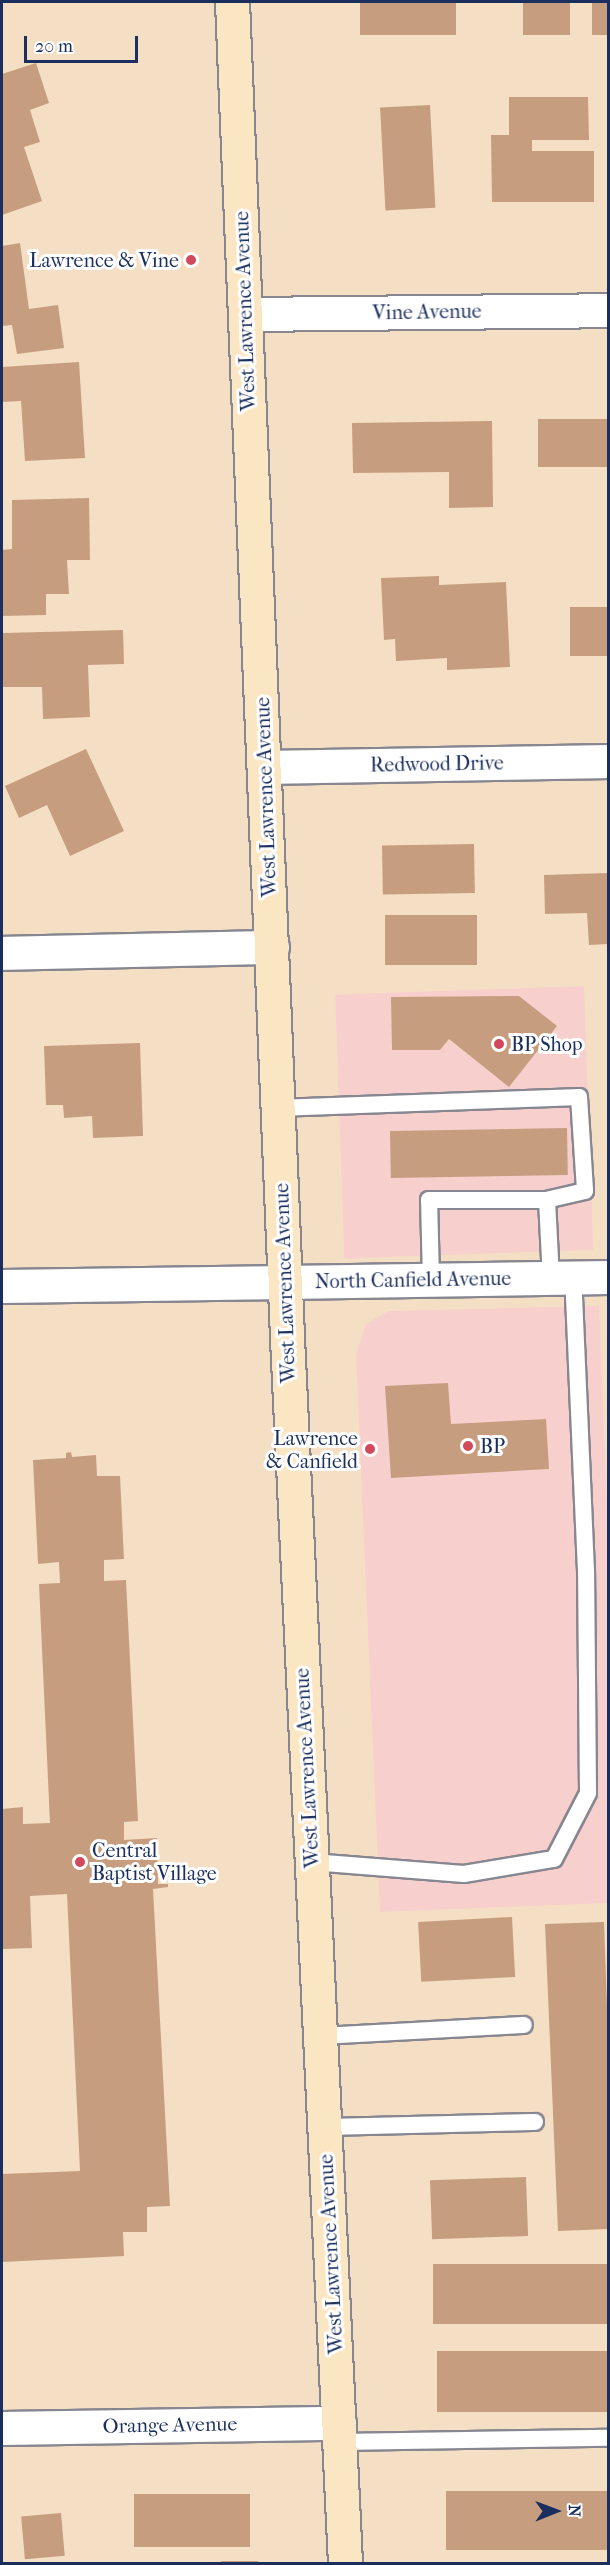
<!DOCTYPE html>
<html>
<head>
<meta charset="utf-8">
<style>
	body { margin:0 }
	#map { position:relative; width:610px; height:2565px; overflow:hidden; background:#f5dfc4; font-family:"IM FELL French Canon",serif }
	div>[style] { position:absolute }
	.built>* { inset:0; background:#f7d0cd; transform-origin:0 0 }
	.building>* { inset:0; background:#c79d7f; transform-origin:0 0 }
	.roads { filter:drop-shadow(2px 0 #888791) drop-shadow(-2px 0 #888791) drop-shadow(0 2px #888791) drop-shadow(0 -2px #888791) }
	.service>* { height:16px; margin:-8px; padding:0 8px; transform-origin:8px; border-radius:8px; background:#fff }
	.minor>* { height:33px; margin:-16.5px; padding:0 16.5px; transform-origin:16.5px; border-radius:16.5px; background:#fff }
	.tertiary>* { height:33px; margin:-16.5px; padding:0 16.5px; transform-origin:16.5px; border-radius:16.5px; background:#fff }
	.secondary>* { height:33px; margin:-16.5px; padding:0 16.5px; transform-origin:16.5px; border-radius:16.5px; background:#fbe6c3 }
	.dots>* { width:16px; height:16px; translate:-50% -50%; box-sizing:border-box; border:3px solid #fff; border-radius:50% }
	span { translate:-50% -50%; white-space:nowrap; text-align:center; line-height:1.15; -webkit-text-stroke:6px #fff; paint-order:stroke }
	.poi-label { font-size:20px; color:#1b2f5e }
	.right { translate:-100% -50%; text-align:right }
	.left { translate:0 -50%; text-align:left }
	.street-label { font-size:20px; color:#1b2f5e }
	.frame { position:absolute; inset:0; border:3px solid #1b2f5e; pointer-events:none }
	.north { position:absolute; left:526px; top:2481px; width:60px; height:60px; -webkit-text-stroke:4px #fff; paint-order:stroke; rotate:89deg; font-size:16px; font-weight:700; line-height:24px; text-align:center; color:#1b2f5e }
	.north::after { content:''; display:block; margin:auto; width:21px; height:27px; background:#1b2f5e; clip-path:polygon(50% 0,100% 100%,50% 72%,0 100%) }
	.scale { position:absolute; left:24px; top:36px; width:114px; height:27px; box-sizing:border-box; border:3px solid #1b2f5e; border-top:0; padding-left:8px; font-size:18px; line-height:21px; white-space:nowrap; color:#1b2f5e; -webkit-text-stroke:4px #fff; paint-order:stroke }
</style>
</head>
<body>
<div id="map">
	<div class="built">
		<i style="left:584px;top:986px;width:264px;height:249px;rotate:88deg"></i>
		<i style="clip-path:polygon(599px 1306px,608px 1533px,608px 1903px,380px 1912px,356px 1355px,366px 1324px,389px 1311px)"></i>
	</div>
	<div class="building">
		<i style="left:360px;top:2px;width:96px;height:33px"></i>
		<i style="left:523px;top:2px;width:47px;height:33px"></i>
		<i style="left:592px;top:2px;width:16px;height:33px"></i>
		<i style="clip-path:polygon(36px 63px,49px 103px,30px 110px,40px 142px,24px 147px,42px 201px,2px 215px,2px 74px)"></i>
		<i style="clip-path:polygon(509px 97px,588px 97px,589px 140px,532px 140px,532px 151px,594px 151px,594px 202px,492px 202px,491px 135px,509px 135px)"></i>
		<i style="left:430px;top:105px;width:103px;height:50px;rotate:87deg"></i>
		<i style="clip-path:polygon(20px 243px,29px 309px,58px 305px,64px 348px,17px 354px,12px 325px,2px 326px,2px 246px)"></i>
		<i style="clip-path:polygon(79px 362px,85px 458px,25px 461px,21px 401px,2px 402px,2px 367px)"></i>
		<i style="left:538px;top:419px;width:70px;height:48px"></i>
		<i style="clip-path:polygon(492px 421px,493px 507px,449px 508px,449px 472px,353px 473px,352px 423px)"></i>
		<i style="clip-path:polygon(89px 498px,90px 560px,67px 560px,69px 594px,46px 594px,46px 615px,2px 616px,2px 550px,12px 549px,12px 500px)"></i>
		<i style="clip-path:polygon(439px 576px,439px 585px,506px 582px,510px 667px,447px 670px,447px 658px,396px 661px,395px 639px,384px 640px,381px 578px)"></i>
		<i style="left:608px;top:607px;width:49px;height:38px;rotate:90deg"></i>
		<i style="clip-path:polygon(123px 630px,124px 664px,88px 665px,90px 717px,43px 719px,42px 687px,2px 687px,2px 633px)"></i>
		<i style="clip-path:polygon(86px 749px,124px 831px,70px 856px,47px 805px,19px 818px,5px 786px)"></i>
		<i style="left:474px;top:844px;width:49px;height:92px;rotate:89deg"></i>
		<i style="clip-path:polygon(608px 873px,608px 944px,589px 945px,587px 913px,545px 914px,544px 875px)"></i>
		<i style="left:385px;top:915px;width:92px;height:50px"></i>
		<i style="clip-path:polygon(519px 996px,557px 1026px,509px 1087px,449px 1039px,440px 1050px,392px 1050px,391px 997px)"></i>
		<i style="clip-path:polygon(140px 1043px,143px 1136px,93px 1138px,92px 1116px,64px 1118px,63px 1105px,46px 1105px,44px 1046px)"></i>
		<i style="left:567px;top:1128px;width:47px;height:177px;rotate:89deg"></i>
		<i style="clip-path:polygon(448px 1383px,451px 1424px,546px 1419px,549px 1469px,391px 1478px,385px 1386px)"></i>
		<i style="clip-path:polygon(71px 1452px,72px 1457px,96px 1455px,97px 1476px,120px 1476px,124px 1559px,104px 1560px,104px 1581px,126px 1580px,138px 1821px,124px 1822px,124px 1840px,157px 1838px,158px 1884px,168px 1884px,168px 1887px,153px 1889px,170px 2206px,147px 2207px,147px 2232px,123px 2232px,124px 2256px,2px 2262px,2px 2174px,80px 2171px,67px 1894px,30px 1896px,32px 1948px,2px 1949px,2px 1809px,23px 1807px,23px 1824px,50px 1823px,39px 1584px,60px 1583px,59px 1562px,38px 1564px,33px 1460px,66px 1458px,66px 1453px)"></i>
		<i style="left:512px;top:1917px;width:60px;height:94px;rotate:87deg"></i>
		<i style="clip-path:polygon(604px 1922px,608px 2034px,608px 2229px,558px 2231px,545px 1924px)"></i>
		<i style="left:526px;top:2177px;width:59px;height:96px;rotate:88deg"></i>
		<i style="left:608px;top:2264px;width:60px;height:175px;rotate:90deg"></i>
		<i style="left:608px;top:2351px;width:61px;height:171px;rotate:90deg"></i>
		<i style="left:608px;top:2491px;width:59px;height:162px;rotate:90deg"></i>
		<i style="left:250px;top:2494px;width:53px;height:116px;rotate:90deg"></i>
		<i style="left:61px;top:2513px;width:43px;height:40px;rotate:85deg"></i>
		<i style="left:221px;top:2561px;width:37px;height:3px"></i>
	</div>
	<div class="roads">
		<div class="service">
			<i style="left:278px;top:1108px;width:301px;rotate:-2.1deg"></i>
			<i style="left:579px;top:1097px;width:94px;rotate:86.3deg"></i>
			<i style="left:585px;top:1191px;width:39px;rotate:167deg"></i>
			<i style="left:431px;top:1280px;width:80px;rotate:-91.4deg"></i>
			<i style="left:429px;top:1200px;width:118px"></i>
			<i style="left:547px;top:1200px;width:78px;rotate:87.1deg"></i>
			<i style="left:312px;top:1862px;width:152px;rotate:4.5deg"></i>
			<i style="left:464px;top:1874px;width:91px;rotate:-9.5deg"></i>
			<i style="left:554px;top:1859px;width:74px;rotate:-62.7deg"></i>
			<i style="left:588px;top:1793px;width:222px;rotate:-90.5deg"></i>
			<i style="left:586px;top:1571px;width:294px;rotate:-92.5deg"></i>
			<i style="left:320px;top:2036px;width:204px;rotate:-3.1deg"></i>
			<i style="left:325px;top:2127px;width:210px;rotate:-1.4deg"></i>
			<i style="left:339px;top:2442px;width:269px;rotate:-0.9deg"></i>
		</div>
		<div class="minor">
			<i style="left:245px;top:314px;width:363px;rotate:-0.6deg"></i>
			<i style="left:265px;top:767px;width:343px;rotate:-1deg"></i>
			<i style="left:2px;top:953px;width:270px;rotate:-1.3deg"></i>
			<i style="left:2px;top:1286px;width:283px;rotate:-0.8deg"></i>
			<i style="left:2px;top:2428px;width:337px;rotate:-0.9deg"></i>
		</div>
		<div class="tertiary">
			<i style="left:285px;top:1282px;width:323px;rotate:-0.9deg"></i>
		</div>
		<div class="secondary">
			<i style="left:232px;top:2px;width:1337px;rotate:87.64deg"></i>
			<i style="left:287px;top:1338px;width:1227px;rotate:87.29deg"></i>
		</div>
	</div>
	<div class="dots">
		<i style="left:191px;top:260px;background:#d1495b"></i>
		<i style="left:499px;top:1044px;background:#d1495b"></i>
		<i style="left:468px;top:1446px;background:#d1495b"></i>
		<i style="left:370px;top:1449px;background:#d1495b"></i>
		<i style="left:80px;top:1862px;background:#d1495b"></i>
	</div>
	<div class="poi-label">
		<span class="right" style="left:179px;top:260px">Lawrence &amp; Vine</span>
		<span class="left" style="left:511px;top:1044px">BP Shop</span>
		<span class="right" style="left:358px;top:1450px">Lawrence<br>&amp; Canfield</span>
		<span class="left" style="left:480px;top:1446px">BP</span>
		<span class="left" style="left:92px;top:1862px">Central<br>Baptist Village</span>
	</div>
	<div class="street-label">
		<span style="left:245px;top:311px;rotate:-92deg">West Lawrence Avenue</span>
		<span style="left:427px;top:312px;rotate:-1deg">Vine Avenue</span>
		<span style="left:437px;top:764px;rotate:-1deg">Redwood Drive</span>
		<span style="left:266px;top:797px;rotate:-92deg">West Lawrence Avenue</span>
		<span style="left:413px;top:1280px;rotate:-1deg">North Canfield Avenue</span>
		<span style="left:285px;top:1283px;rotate:-92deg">West Lawrence Avenue</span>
		<span style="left:307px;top:1768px;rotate:-93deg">West Lawrence Avenue</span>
		<span style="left:331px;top:2254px;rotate:-93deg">West Lawrence Avenue</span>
		<span style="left:170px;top:2425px;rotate:-1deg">Orange Avenue</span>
	</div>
	<div class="frame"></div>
	<div class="north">N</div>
	<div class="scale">20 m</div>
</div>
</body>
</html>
